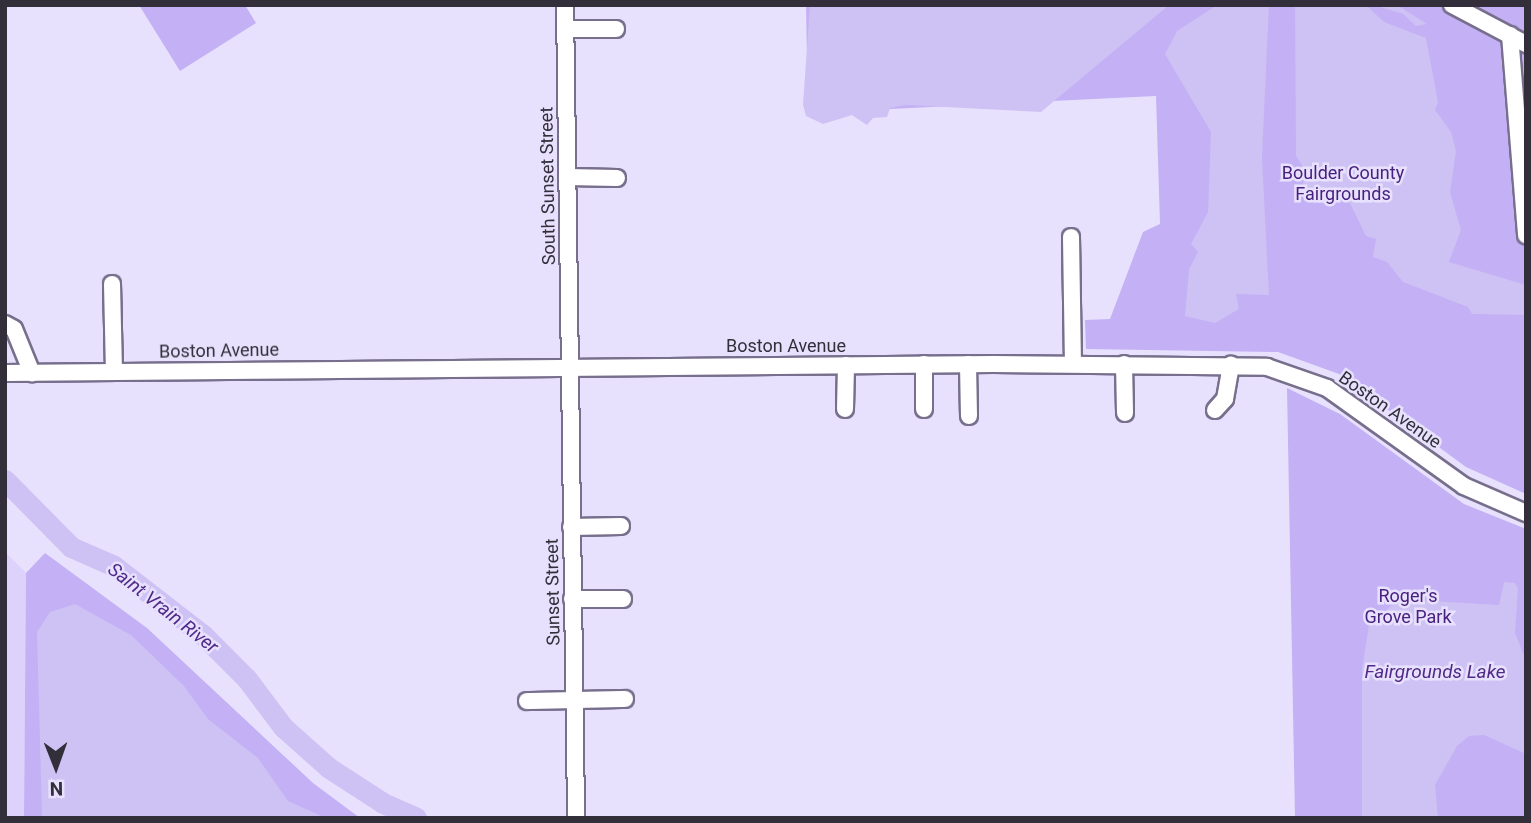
<!DOCTYPE html>
<html>
<head>
<meta charset="utf-8">
<style>
	body { margin:0 }
	#map { position:relative; width:1531px; height:823px; overflow:hidden; background:#e8e1fd; font-family:Roboto,sans-serif }
	div>[style] { position:absolute }
	.built>* { inset:0; background:#ddd2fb }
	.green>* { inset:0; background:#c3b0f5 }
	.water>* { inset:0; background:#cec1f4 }
	.river>* { height:21px; margin:-10.5px; padding:0 10.5px; transform-origin:10.5px; border-radius:10.5px; background:#cec1f4 }
	.roads { filter:drop-shadow(2px 0 #776f8c) drop-shadow(-2px 0 #776f8c) drop-shadow(0 2px #776f8c) drop-shadow(0 -2px #776f8c) }
	.minor>* { height:16px; margin:-8px; padding:0 8px; transform-origin:8px; border-radius:8px; background:#fff }
	span { translate:-50% -50%; white-space:nowrap; text-align:center; line-height:1.15; -webkit-text-stroke:5px #e8e1fd; paint-order:stroke }
	.park-label { font-size:18px; color:#48217f }
	.street-label { font-size:18px; color:#322f3b }
	.water-label { font-size:19px; color:#502a89; font-style:italic }
	.frame { position:absolute; inset:0; border:7px solid #322f3b; pointer-events:none }
	.north { position:absolute; left:21px; top:732px; width:70px; height:70px; -webkit-text-stroke:5px #e8e1fd; paint-order:stroke; rotate:179deg; font-size:19px; font-weight:700; line-height:28px; text-align:center; color:#322f3b }
	.north::after { content:''; display:block; margin:auto; width:24px; height:32px; background:#322f3b; clip-path:polygon(50% 0,100% 100%,50% 72%,0 100%) }
</style>
</head>
<body>
<div id="map">
	<div class="built">
		<i style="clip-path:polygon(5px 552px,26px 573px,24px 818px,5px 818px)"></i>
	</div>
	<div class="green">
		<i style="clip-path:polygon(139px 5px,245px 5px,256px 23px,180px 71px)"></i>
		<i style="clip-path:polygon(806px 5px,1526px 5px,1526px 494px,1466px 467px,1339px 374px,1278px 352px,1086px 349px,1085px 320px,1110px 319px,1143px 232px,1160px 224px,1156px 96px,808px 113px)"></i>
		<i style="clip-path:polygon(1287px 388px,1340px 414px,1464px 504px,1526px 529px,1526px 818px,1295px 818px)"></i>
		<i style="clip-path:polygon(45px 553px,147px 628px,313px 783px,360px 818px,24px 818px,26px 573px)"></i>
		<i style="clip-path:polygon(576px 816px,869px 817px,874px 818px,576px 818px)"></i>
	</div>
	<div class="water">
		<i style="clip-path:polygon(810px 5px,1169px 5px,1041px 112px,906px 105px,890px 108px,887px 117px,873px 118px,867px 125px,852px 115px,823px 124px,806px 116px,803px 105px)"></i>
		<i style="clip-path:polygon(1217px 5px,1269px 5px,1262px 157px,1269px 295px,1236px 294px,1239px 309px,1215px 323px,1185px 316px,1189px 269px,1198px 252px,1191px 244px,1208px 212px,1211px 132px,1165px 54px,1177px 31px)"></i>
		<i style="clip-path:polygon(1295px 5px,1366px 5px,1384px 22px,1426px 38px,1438px 102px,1435px 110px,1451px 132px,1456px 151px,1450px 192px,1461px 230px,1449px 262px,1526px 285px,1526px 315px,1472px 314px,1468px 307px,1403px 282px,1387px 262px,1373px 257px,1376px 239px,1366px 236px,1346px 195px,1336px 188px,1311px 203px,1304px 194px,1302px 165px,1296px 156px)"></i>
		<i style="clip-path:polygon(1374px 5px,1397px 5px,1427px 24px,1416px 26px,1403px 14px)"></i>
		<i style="clip-path:polygon(1504px 582px,1515px 583px,1518px 589px,1515px 633px,1526px 660px,1526px 754px,1484px 735px,1469px 736px,1457px 746px,1435px 785px,1438px 818px,1362px 818px,1362px 669px,1369px 625px,1391px 606px,1414px 600px,1499px 605px)"></i>
		<i style="clip-path:polygon(75px 604px,131px 635px,184px 686px,208px 719px,258px 758px,288px 801px,326px 818px,42px 818px,37px 632px,50px 612px)"></i>
	</div>
	<div class="river">
		<i style="left:5px;top:480px;width:94px;rotate:45.4deg"></i>
		<i style="left:71px;top:547px;width:47px;rotate:23.8deg"></i>
		<i style="left:114px;top:566px;width:113px;rotate:37.8deg"></i>
		<i style="left:203px;top:635px;width:62px;rotate:45deg"></i>
		<i style="left:247px;top:679px;width:60px;rotate:53.1deg"></i>
		<i style="left:283px;top:727px;width:62px;rotate:41.7deg"></i>
		<i style="left:329px;top:768px;width:64px;rotate:32.9deg"></i>
		<i style="left:383px;top:803px;width:36px;rotate:24deg"></i>
	</div>
	<div class="roads">
		<div class="minor">
			<i style="left:565px;top:5px;width:813px;rotate:89.22deg"></i>
			<i style="left:1452px;top:5px;width:84px;rotate:27.8deg"></i>
			<i style="left:565px;top:29px;width:51px"></i>
			<i style="left:1510px;top:35px;width:201px;rotate:85.4deg"></i>
			<i style="left:567px;top:177px;width:50px;rotate:1.1deg"></i>
			<i style="left:1071px;top:237px;width:127px;rotate:89.1deg"></i>
			<i style="left:112px;top:284px;width:88px;rotate:88.7deg"></i>
			<i style="left:5px;top:324px;width:10px;rotate:29deg"></i>
			<i style="left:14px;top:329px;width:48px;rotate:67.8deg"></i>
			<i style="left:968px;top:364px;width:52px;rotate:88.9deg"></i>
			<i style="left:1124px;top:364px;width:49px;rotate:88.8deg"></i>
			<i style="left:5px;top:373px;width:988px;rotate:-0.52deg"></i>
			<i style="left:993px;top:364px;width:274px;rotate:0.6deg"></i>
			<i style="left:1267px;top:367px;width:64px;rotate:19.3deg"></i>
			<i style="left:1327px;top:388px;width:168px;rotate:35.6deg"></i>
			<i style="left:1464px;top:486px;width:68px;rotate:23.5deg"></i>
			<i style="left:845px;top:409px;width:44px;rotate:-88.7deg"></i>
			<i style="left:924px;top:409px;width:45px;rotate:-90deg"></i>
			<i style="left:1215px;top:410px;width:15px;rotate:-48deg"></i>
			<i style="left:1225px;top:399px;width:35px;rotate:-80deg"></i>
			<i style="left:571px;top:527px;width:50px;rotate:-1.1deg"></i>
			<i style="left:572px;top:599px;width:51px"></i>
			<i style="left:527px;top:701px;width:98px;rotate:-1.2deg"></i>
		</div>
	</div>
	<div class="park-label">
		<span style="left:1343px;top:184px">Boulder County<br>Fairgrounds</span>
		<span style="left:1408px;top:607px">Roger's<br>Grove Park</span>
	</div>
	<div class="street-label">
		<span style="left:548px;top:186px;rotate:-91deg">South Sunset Street</span>
		<span style="left:786px;top:346px">Boston Avenue</span>
		<span style="left:219px;top:351px;rotate:-1deg">Boston Avenue</span>
		<span style="left:1390px;top:410px;rotate:35deg">Boston Avenue</span>
		<span style="left:553px;top:592px;rotate:-91deg">Sunset Street</span>
	</div>
	<div class="water-label">
		<span style="left:163px;top:608px;rotate:38deg">Saint Vrain River</span>
		<span style="left:1435px;top:672px">Fairgrounds Lake</span>
	</div>
	<div class="frame"></div>
	<div class="north">N</div>
</div>
</body>
</html>
